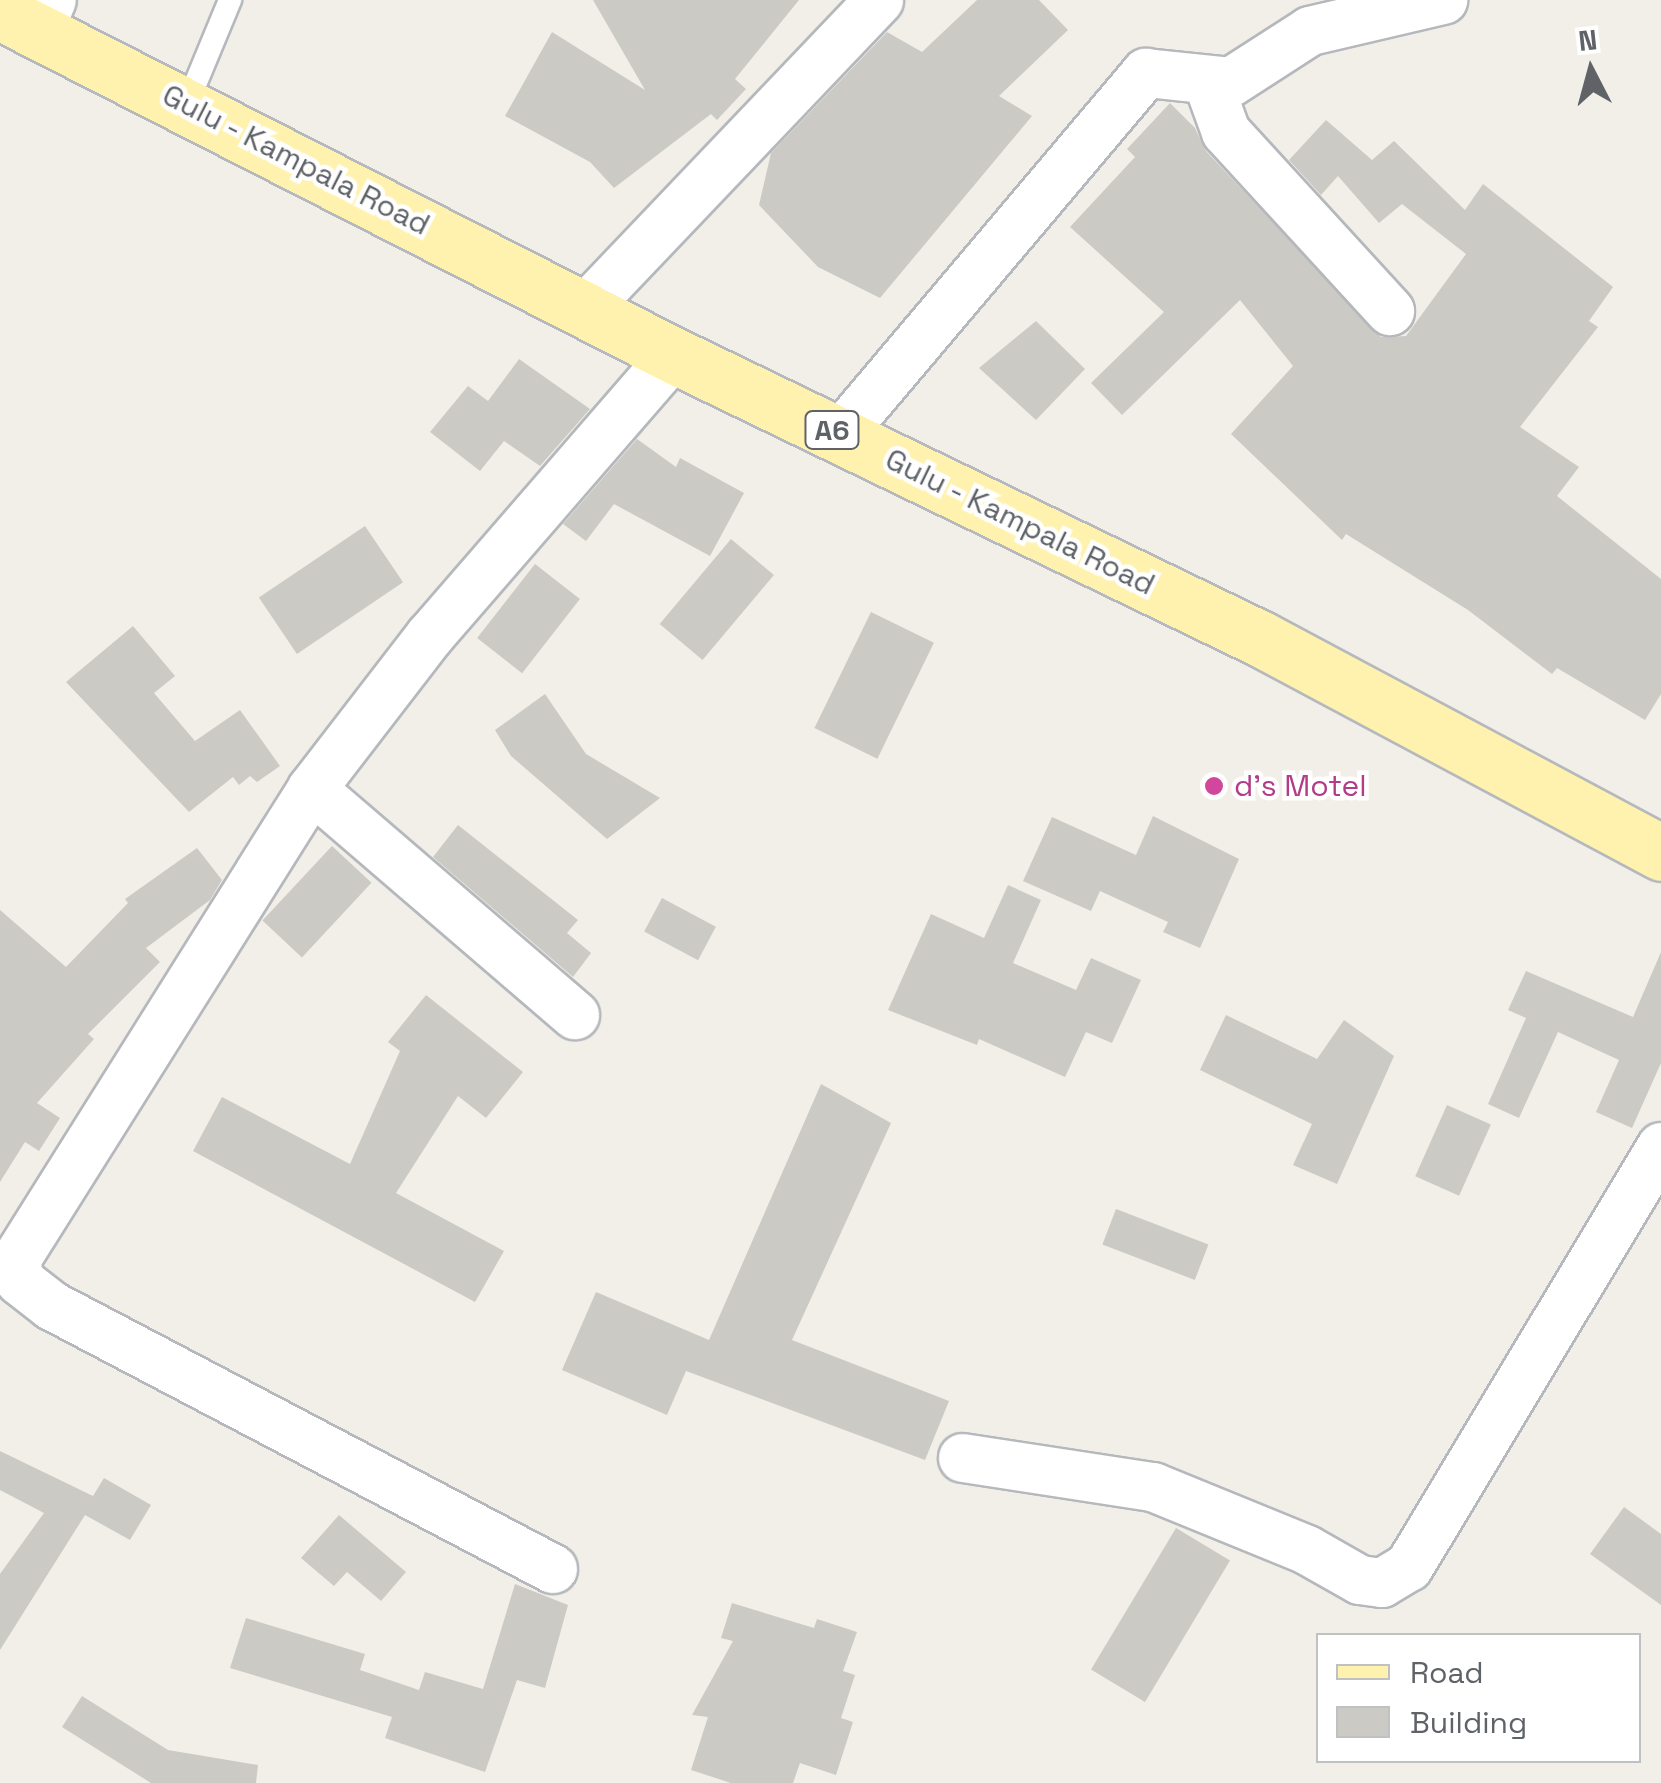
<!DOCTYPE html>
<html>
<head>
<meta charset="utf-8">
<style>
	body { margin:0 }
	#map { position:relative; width:1661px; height:1783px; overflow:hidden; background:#f1efe8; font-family:"Space Grotesk",sans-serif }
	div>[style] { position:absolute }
	.building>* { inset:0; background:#cccac5; transform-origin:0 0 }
	.roads { filter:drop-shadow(2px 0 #b5b8bc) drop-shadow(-2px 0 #b5b8bc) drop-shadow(0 2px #b5b8bc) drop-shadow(0 -2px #b5b8bc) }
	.service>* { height:22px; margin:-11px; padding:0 11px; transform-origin:11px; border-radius:11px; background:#fff }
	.minor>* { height:48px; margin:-24px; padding:0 24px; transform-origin:24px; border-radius:24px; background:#fff }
	.primary>* { height:55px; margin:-27.5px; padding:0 27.5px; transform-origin:27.5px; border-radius:27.5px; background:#fff2af }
	.dots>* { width:28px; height:28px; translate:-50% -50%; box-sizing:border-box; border:5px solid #fff; border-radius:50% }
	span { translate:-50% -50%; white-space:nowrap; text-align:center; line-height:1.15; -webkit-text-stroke:9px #fff; paint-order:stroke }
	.shield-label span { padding:2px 8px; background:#fff; border:2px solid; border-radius:8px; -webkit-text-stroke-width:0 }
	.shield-label { font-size:28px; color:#5f6368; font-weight:700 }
	.street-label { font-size:30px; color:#5f6368 }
	.hotel-label { font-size:30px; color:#b23c85 }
	.left { translate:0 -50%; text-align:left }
	.legend { position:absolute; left:1316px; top:1633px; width:325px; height:130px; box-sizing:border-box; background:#fff; border:2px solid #bfc1c3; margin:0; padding:12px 18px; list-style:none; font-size:30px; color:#5f6368 }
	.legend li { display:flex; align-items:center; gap:20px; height:50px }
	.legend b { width:50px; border:2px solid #bfc1c3 }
	.north { position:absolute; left:1541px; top:20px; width:100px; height:100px; -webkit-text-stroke:8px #fff; paint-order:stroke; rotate:354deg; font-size:28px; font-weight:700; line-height:40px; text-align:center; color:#5f6368 }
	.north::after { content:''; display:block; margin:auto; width:35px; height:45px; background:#5f6368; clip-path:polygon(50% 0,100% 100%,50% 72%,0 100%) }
</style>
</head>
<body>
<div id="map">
	<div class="building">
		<i style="clip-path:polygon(593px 0,799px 0,735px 79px,746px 89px,717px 120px,711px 114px,614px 188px,590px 162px,505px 116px,552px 32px,645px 90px)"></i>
		<i style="clip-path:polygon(977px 0,1039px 0,1068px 30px,999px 96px,1032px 116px,880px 298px,818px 267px,759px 205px,771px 153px,887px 32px,922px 52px)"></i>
		<i style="clip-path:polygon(1170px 103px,1195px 128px,1206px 151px,1381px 337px,1406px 336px,1466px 254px,1402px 204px,1379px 223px,1338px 176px,1321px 195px,1289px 160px,1326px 120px,1372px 160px,1394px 141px,1465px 210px,1483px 184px,1613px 287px,1589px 321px,1598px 327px,1520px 427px,1579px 467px,1557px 496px,1661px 579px,1661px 694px,1645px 720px,1557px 668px,1552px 674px,1468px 610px,1346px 534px,1342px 540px,1231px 434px,1293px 366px,1240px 300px,1122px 415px,1091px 383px,1164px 312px,1070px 227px,1135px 157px,1127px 149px)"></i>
		<i style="clip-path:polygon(1036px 321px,1085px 369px,1036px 420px,979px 368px)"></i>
		<i style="clip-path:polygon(519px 359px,590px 409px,540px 466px,504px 441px,480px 471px,430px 432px,468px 386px,488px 401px)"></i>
		<i style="clip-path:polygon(637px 439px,676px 467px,680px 458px,744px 493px,710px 556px,614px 504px,586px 541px,563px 524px)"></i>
		<i style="left:365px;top:526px;width:68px;height:128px;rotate:56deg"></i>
		<i style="left:731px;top:539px;width:56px;height:111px;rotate:40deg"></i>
		<i style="left:535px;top:564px;width:57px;height:94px;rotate:38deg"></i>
		<i style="left:871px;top:612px;width:70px;height:129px;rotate:26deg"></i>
		<i style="clip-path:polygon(133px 626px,175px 676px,154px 693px,195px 741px,240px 710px,280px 766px,257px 782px,250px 776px,239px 785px,233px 777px,189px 812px,66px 682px)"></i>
		<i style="clip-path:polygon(545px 694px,586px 754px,660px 798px,607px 839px,511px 756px,495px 730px)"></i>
		<i style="clip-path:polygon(1153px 816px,1239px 859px,1200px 948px,1163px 932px,1168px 922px,1100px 891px,1091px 911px,1023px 881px,1052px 817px,1136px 855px)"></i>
		<i style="clip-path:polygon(458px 825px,578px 920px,567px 933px,591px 953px,573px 977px,433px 857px)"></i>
		<i style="left:332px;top:846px;width:54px;height:102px;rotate:43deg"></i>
		<i style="clip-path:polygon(197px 848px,222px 880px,210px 900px,146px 948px,160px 962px,88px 1034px,94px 1039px,37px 1103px,60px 1118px,39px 1151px,25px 1142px,0 1182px,0 910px,66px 967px,128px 903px,125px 899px)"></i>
		<i style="clip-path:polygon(1008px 885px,1041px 900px,1013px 963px,1076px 990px,1091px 958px,1141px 980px,1112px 1043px,1086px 1032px,1065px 1077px,979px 1039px,977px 1045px,888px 1010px,931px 914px,984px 938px)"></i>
		<i style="left:662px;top:898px;width:61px;height:38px;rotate:28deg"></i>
		<i style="clip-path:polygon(1661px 952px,1661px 1063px,1632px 1128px,1596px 1112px,1619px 1060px,1558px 1032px,1519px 1118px,1488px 1104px,1526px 1018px,1508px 1010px,1526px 971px,1633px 1017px)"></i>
		<i style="clip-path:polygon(426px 995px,523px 1072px,486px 1118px,458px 1096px,396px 1193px,504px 1251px,475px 1302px,193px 1151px,222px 1097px,350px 1164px,400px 1051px,388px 1042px)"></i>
		<i style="clip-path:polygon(1226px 1015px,1317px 1059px,1344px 1020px,1394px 1056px,1337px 1184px,1293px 1165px,1312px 1124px,1200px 1070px)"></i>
		<i style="clip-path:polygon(821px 1084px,891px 1123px,792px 1340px,949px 1401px,925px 1460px,686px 1371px,667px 1415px,562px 1370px,596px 1292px,709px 1340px)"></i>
		<i style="left:1447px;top:1105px;width:48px;height:78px;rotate:24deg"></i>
		<i style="left:1116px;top:1209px;width:99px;height:38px;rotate:21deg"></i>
		<i style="clip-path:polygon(0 1451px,93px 1496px,104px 1478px,151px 1505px,130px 1540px,85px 1515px,0 1650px,0 1574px,44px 1513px,0 1490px)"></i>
		<i style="clip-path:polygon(1624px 1507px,1661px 1534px,1661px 1605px,1590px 1554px)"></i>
		<i style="clip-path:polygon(339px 1515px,406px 1572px,381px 1601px,347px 1572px,334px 1586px,301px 1558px)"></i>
		<i style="left:1176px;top:1528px;width:63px;height:165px;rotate:31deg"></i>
		<i style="clip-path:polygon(515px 1584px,568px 1605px,545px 1688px,517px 1680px,485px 1772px,385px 1738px,392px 1717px,230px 1668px,246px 1618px,365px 1654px,360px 1670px,419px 1690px,425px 1672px,483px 1689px)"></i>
		<i style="clip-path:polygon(732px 1603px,814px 1628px,817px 1619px,857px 1632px,843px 1671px,855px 1675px,841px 1718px,853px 1722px,836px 1775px,800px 1763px,793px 1783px,731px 1783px,691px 1770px,708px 1717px,692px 1715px,733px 1641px,721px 1638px)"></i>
		<i style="clip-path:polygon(82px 1696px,168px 1750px,258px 1765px,256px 1783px,151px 1783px,62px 1727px)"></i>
	</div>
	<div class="roads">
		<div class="service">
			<i style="left:187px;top:104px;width:113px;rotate:-67.5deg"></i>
		</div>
		<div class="minor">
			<i style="left:40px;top:28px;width:30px;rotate:-67deg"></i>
			<i style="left:1209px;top:85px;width:50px;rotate:70.1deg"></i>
			<i style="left:1226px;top:132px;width:243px;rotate:47.5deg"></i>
			<i style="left:586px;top:308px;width:425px;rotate:-46.4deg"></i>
			<i style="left:841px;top:434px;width:473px;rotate:-49.8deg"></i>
			<i style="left:1146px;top:73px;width:85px;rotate:6deg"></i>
			<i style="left:1231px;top:82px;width:94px;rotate:-32.8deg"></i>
			<i style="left:1310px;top:31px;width:137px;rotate:-13.1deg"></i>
			<i style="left:312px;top:789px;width:347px;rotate:40.7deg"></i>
			<i style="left:963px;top:1458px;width:192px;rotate:8.7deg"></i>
			<i style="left:1153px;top:1487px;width:166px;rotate:22.2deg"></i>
			<i style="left:1307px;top:1550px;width:61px;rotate:29.5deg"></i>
			<i style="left:1360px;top:1580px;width:22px;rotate:8deg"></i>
			<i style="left:1382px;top:1583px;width:31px;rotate:-31deg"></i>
			<i style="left:1409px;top:1567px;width:490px;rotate:-59deg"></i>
			<i style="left:553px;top:1569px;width:566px;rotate:-152.3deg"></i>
			<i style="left:52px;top:1306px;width:41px;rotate:-142deg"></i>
			<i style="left:20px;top:1281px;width:21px;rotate:-101deg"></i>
			<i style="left:16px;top:1260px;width:556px;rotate:-57.85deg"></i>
			<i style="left:312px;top:789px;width:193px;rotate:-52.4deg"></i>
			<i style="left:430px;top:636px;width:371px;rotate:-49.1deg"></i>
		</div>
		<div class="primary">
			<i style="left:0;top:12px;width:755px;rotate:27.01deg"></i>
			<i style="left:673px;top:355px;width:653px;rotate:25.78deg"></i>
			<i style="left:1261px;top:639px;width:454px;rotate:28.1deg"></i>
		</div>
	</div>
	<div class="dots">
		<i style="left:1214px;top:786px;background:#d1479c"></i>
	</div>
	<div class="shield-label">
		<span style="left:832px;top:430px">A6</span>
	</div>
	<div class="street-label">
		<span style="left:296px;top:160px;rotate:27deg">Gulu - Kampala Road</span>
		<span style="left:1020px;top:522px;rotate:26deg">Gulu - Kampala Road</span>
	</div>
	<div class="hotel-label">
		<span class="left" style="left:1234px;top:786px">d's Motel</span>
	</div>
	<ul class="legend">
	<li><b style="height:12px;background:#fff2af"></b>Road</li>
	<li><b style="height:28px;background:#cccac5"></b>Building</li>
	</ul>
	<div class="north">N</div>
</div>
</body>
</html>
